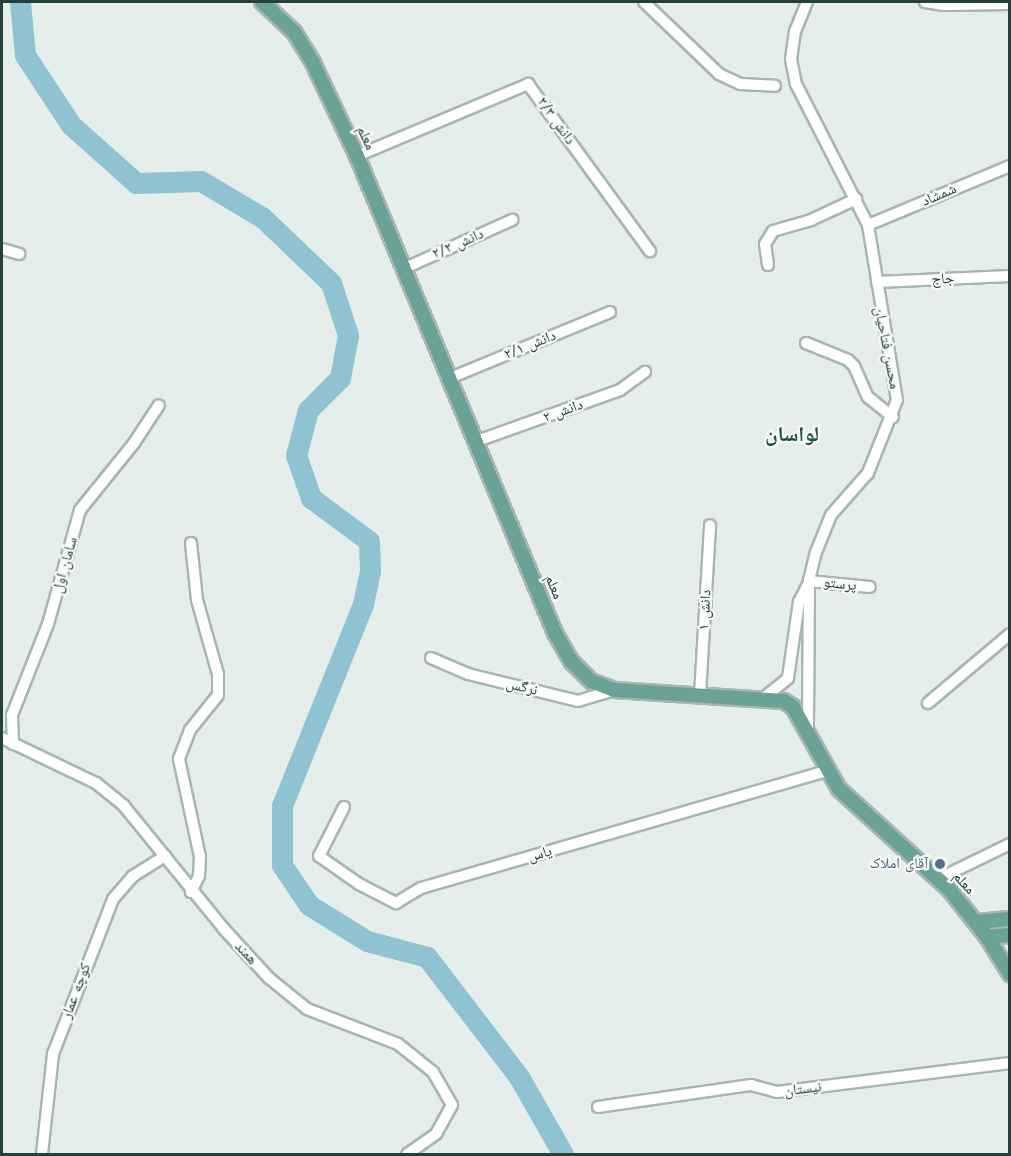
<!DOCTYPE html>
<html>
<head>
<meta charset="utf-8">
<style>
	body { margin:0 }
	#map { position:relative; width:1011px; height:1156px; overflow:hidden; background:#e5eeeb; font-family:"Work Sans","Noto Naskh Arabic",sans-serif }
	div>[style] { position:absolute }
	.river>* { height:21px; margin:-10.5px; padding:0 10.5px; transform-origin:10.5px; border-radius:10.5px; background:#8fc3d1 }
	.roads { filter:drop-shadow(2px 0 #a7b6b2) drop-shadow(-2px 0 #a7b6b2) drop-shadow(0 2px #a7b6b2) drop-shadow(0 -2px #a7b6b2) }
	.minor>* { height:10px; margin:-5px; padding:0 5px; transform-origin:5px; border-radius:5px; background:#fff }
	.major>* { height:14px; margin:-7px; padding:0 7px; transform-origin:7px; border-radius:7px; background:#6ba297 }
	.dots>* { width:16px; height:16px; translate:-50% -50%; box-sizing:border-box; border:3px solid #f6faf8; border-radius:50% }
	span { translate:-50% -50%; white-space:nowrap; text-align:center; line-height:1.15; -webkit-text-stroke:4.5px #f6faf8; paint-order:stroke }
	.street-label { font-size:15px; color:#24403a }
	.service-label { font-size:15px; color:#4e5e75 }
	.right { translate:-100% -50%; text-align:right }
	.district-label { font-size:21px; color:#205249; font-weight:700 }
	.frame { position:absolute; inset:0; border:3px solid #24403a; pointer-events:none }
</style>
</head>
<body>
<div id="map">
	<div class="river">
		<i style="left:20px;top:2px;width:53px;rotate:84.6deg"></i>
		<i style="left:25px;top:55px;width:84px;rotate:56.7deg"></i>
		<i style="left:71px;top:125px;width:87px;rotate:41.7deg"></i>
		<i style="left:136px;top:183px;width:65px;rotate:-1.8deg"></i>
		<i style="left:201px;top:181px;width:72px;rotate:30.8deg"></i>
		<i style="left:263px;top:218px;width:94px;rotate:43.7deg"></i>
		<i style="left:331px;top:283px;width:55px;rotate:71.9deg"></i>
		<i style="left:348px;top:335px;width:44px;rotate:100.5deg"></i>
		<i style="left:340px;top:378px;width:45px;rotate:135deg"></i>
		<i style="left:308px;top:410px;width:47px;rotate:104.9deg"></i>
		<i style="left:296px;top:455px;width:46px;rotate:70.8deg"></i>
		<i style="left:311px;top:498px;width:72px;rotate:36.6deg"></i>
		<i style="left:369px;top:541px;width:30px;rotate:88deg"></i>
		<i style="left:370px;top:571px;width:34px;rotate:102deg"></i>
		<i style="left:363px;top:604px;width:217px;rotate:111.9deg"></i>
		<i style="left:282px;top:805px;width:60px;rotate:90deg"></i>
		<i style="left:282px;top:865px;width:48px;rotate:56deg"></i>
		<i style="left:309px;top:905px;width:68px;rotate:31.8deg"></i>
		<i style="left:367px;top:941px;width:62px;rotate:14.9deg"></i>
		<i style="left:427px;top:957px;width:151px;rotate:52.5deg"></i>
		<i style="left:519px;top:1077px;width:89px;rotate:60.3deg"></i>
	</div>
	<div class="roads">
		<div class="minor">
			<i style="left:644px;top:2px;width:104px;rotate:43.8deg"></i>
			<i style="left:719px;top:74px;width:23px;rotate:25deg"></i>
			<i style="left:740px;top:84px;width:35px;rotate:3deg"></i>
			<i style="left:807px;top:2px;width:31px;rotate:112deg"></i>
			<i style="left:795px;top:31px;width:28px;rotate:98deg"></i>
			<i style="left:791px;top:59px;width:25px;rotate:79deg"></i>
			<i style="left:796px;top:84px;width:158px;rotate:62.9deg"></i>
			<i style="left:868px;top:225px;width:177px;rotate:80.6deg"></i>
			<i style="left:897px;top:400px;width:79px;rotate:111.7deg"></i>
			<i style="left:868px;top:473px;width:56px;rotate:131.4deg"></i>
			<i style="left:831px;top:515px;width:40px;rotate:112deg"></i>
			<i style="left:816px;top:552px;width:30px;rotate:104deg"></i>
			<i style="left:809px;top:581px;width:149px;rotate:90.4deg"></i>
			<i style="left:925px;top:2px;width:19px;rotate:9deg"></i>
			<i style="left:944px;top:5px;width:66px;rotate:-0.9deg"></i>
			<i style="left:357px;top:156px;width:186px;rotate:-22.8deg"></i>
			<i style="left:528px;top:84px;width:207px;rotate:53.9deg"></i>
			<i style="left:868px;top:225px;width:154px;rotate:-22.6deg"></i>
			<i style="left:2px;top:249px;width:18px;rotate:16deg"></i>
			<i style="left:768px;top:265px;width:21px;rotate:-98deg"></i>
			<i style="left:765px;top:244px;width:15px;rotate:-58deg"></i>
			<i style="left:773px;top:231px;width:40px;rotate:-16deg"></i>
			<i style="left:811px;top:220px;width:50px;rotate:-25deg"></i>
			<i style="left:403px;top:269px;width:120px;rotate:-24.2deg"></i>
			<i style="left:877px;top:282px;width:133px;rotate:-2.6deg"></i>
			<i style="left:806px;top:343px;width:45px;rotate:22deg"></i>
			<i style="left:848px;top:360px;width:8px;rotate:45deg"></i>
			<i style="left:854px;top:366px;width:34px;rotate:66deg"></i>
			<i style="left:868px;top:397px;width:32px;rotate:39deg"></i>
			<i style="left:450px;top:378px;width:173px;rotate:-22.4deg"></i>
			<i style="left:477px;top:441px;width:152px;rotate:-19.6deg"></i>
			<i style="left:620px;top:390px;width:31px;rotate:-36deg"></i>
			<i style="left:191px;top:543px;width:57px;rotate:84deg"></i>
			<i style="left:197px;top:600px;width:77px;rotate:74.2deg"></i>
			<i style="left:218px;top:674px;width:21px;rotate:90deg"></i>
			<i style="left:218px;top:695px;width:45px;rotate:128.7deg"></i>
			<i style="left:190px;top:730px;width:31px;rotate:111deg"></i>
			<i style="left:179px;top:759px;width:100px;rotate:77.9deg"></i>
			<i style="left:200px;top:857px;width:19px;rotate:93deg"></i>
			<i style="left:199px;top:876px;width:18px;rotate:117deg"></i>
			<i style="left:809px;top:581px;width:61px;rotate:5.6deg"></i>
			<i style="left:431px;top:658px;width:40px;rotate:23.4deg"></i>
			<i style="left:468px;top:674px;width:113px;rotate:13.8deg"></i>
			<i style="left:578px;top:701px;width:38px;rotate:-17deg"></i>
			<i style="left:700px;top:695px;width:170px;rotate:-86.6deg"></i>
			<i style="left:760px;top:701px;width:36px;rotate:-39deg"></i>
			<i style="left:788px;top:678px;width:77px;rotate:-81.8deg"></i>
			<i style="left:799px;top:602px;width:20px;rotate:-63deg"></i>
			<i style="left:928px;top:703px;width:107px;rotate:-40.1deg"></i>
			<i style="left:2px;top:738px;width:104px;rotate:25.6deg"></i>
			<i style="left:96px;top:783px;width:36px;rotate:39deg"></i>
			<i style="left:124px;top:806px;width:157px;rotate:50.9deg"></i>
			<i style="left:223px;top:928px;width:68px;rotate:47.4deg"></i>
			<i style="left:269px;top:978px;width:49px;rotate:39.2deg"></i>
			<i style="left:307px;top:1009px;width:97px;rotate:21deg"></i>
			<i style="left:398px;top:1044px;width:45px;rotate:38.7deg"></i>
			<i style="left:433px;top:1072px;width:38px;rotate:60deg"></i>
			<i style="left:452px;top:1105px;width:33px;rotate:119deg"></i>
			<i style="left:436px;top:1134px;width:35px;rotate:145deg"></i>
			<i style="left:13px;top:744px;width:29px;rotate:-92deg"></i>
			<i style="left:12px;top:715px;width:98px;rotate:-68.4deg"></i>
			<i style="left:48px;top:624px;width:118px;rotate:-74.3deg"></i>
			<i style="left:80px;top:510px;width:86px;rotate:-51.1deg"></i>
			<i style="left:134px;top:443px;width:45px;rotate:-56.7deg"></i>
			<i style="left:344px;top:807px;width:55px;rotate:117deg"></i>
			<i style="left:319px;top:856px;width:49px;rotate:35deg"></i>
			<i style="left:359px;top:884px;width:42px;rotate:27.2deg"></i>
			<i style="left:396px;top:903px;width:29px;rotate:-31deg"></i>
			<i style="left:421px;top:888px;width:423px;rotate:-16.1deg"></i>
			<i style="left:938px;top:879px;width:80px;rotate:-25.9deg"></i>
			<i style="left:598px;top:1107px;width:155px;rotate:-8.2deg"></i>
			<i style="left:751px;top:1085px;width:27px;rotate:15deg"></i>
			<i style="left:777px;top:1092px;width:235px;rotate:-7.1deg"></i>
			<i style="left:42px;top:1154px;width:101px;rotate:-83.7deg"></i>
			<i style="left:53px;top:1054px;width:166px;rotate:-68.8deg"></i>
			<i style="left:113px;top:899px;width:30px;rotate:-49deg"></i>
			<i style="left:133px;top:876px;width:38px;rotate:-32deg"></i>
		</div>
		<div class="major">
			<i style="left:262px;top:2px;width:44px;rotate:43.2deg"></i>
			<i style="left:294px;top:32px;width:36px;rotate:58deg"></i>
			<i style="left:313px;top:63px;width:103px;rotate:64.7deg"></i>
			<i style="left:357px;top:156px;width:516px;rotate:67.46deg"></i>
			<i style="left:555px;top:633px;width:34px;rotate:60deg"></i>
			<i style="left:572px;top:662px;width:27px;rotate:45deg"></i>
			<i style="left:591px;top:681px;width:25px;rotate:21deg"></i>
			<i style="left:614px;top:690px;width:170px;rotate:3.7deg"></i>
			<i style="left:784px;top:701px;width:11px;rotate:34deg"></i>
			<i style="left:793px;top:707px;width:94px;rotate:60.7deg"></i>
			<i style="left:839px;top:789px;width:149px;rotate:42.3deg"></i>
			<i style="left:949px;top:889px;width:61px;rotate:51.6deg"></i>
			<i style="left:987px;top:937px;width:44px;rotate:58.1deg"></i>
			<i style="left:976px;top:922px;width:34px;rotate:-5deg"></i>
			<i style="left:987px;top:937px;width:23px;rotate:-5deg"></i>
		</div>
	</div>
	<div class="dots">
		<i style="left:940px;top:864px;background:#5c6f8a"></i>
	</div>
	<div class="street-label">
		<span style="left:556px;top:121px;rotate:54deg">دانش ۲/۳</span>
		<span style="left:366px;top:138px;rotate:65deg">معلم</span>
		<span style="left:939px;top:195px;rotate:-23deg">شمشاد</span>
		<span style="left:458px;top:244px;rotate:-24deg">دانش ۲/۲</span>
		<span style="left:943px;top:279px;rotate:-3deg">جاج</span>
		<span style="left:530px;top:345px;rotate:-22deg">دانش ۲/۱</span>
		<span style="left:887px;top:348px;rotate:79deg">محسن فتاحیان</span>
		<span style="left:563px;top:411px;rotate:-20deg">دانش ۲</span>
		<span style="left:65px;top:565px;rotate:-74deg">سامان اول</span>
		<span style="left:840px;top:584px;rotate:6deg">پرستو</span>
		<span style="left:554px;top:587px;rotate:68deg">معلم</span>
		<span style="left:705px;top:610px;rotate:-87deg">دانش ۱</span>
		<span style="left:522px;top:687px;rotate:14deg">نرگس</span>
		<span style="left:540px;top:854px;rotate:-16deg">یاس</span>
		<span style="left:964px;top:883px;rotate:48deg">معلم</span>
		<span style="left:246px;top:953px;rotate:47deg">همند</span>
		<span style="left:76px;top:991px;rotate:-69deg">کوچه عمار</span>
		<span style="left:803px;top:1089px;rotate:-7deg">نیستان</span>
	</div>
	<div class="service-label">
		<span class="right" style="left:928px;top:864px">آقای املاک</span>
	</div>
	<div class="district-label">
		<span style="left:792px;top:434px">لواسان</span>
	</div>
	<div class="frame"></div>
</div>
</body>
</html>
